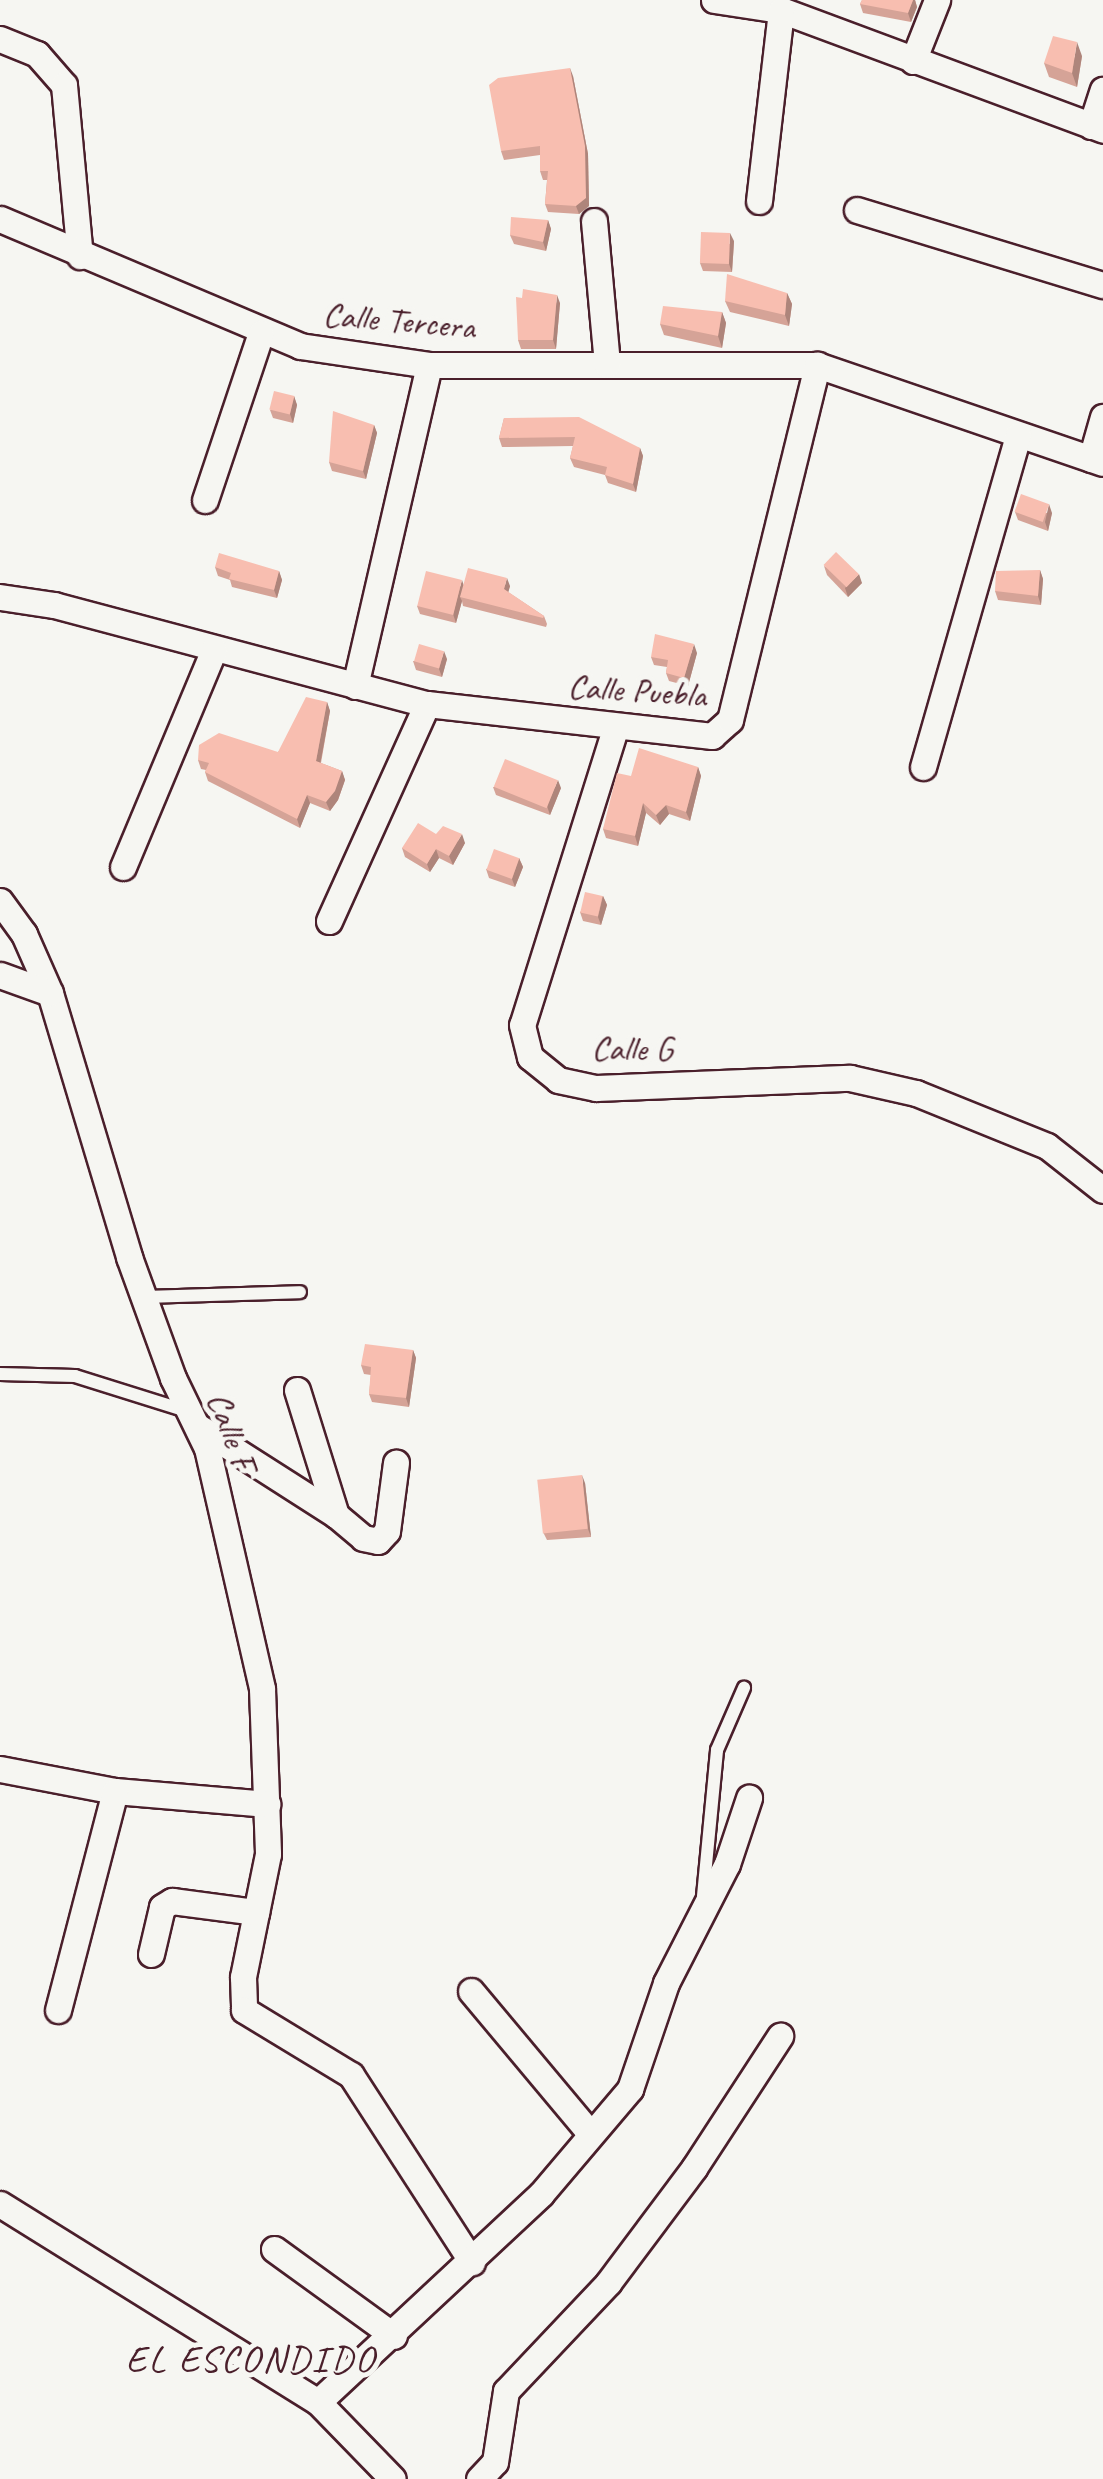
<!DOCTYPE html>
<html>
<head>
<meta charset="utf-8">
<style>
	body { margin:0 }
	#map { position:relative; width:1103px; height:2479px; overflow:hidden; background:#f6f6f2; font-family:Caveat,sans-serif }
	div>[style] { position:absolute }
	.roads { filter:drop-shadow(2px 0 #4a1f2b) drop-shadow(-2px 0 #4a1f2b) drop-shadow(0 2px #4a1f2b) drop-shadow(0 -2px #4a1f2b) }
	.lane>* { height:12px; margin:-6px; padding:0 6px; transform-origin:6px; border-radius:6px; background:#f6f6f2 }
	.street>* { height:25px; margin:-12.5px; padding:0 12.5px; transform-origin:12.5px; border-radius:12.5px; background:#f6f6f2 }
	.wall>* { inset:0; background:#d5a397 }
	.shaded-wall>* { inset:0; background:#ae857b }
	.building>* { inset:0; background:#f8beb0; transform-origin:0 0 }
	span { translate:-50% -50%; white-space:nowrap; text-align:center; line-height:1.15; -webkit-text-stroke:10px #f6f6f2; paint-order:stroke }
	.street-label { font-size:35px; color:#4a1f2b }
	.neighbourhood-label { font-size:38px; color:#4a1f2b; letter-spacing:2.5px }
</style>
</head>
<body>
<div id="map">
	<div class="roads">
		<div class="lane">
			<i style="left:143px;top:1297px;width:157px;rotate:-1.8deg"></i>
			<i style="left:0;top:1374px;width:75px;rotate:1.5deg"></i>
			<i style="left:75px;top:1376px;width:117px;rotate:17.4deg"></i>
			<i style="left:703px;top:1896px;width:147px;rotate:-84.5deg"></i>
			<i style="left:717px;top:1750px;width:68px;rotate:-66.5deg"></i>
		</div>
		<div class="street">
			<i style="left:714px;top:0;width:68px;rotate:8.5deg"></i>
			<i style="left:781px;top:10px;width:344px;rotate:20.4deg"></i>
			<i style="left:0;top:39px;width:40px;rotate:22deg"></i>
			<i style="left:37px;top:54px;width:41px;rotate:48.9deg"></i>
			<i style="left:64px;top:85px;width:172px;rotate:84.7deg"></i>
			<i style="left:913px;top:61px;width:66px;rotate:-68.5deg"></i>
			<i style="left:1091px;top:126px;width:38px;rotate:-72deg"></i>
			<i style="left:759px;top:201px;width:192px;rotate:-83.4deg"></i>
			<i style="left:857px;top:210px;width:257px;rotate:17deg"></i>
			<i style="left:0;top:219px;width:326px;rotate:22.9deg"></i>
			<i style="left:300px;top:346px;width:130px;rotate:8.4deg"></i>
			<i style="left:429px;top:365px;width:388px"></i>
			<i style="left:817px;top:365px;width:302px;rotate:18.9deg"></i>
			<i style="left:594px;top:221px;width:144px;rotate:84.8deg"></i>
			<i style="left:1091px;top:459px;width:44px;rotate:-74.1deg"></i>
			<i style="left:205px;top:500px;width:176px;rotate:-71.5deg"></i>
			<i style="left:0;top:597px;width:55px;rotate:8.4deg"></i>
			<i style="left:54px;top:605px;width:386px;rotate:14.9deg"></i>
			<i style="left:427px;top:704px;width:287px;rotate:6.4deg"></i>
			<i style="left:712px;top:736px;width:24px;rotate:-42deg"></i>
			<i style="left:730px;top:720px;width:366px;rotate:-76.2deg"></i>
			<i style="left:355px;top:686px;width:329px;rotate:-77deg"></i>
			<i style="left:615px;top:729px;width:310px;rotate:107.4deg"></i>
			<i style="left:522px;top:1025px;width:33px;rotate:76deg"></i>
			<i style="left:530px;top:1057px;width:36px;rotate:39deg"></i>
			<i style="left:558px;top:1080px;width:39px;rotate:12deg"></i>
			<i style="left:596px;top:1088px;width:254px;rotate:-2.3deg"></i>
			<i style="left:850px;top:1078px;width:68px;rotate:12.8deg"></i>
			<i style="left:916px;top:1093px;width:141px;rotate:22deg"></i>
			<i style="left:1047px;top:1146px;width:71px;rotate:38.2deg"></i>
			<i style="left:923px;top:767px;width:345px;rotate:-74deg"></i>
			<i style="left:123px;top:867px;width:236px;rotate:-67.3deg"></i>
			<i style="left:0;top:901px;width:41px;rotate:54deg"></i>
			<i style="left:24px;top:934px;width:64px;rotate:66.2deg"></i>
			<i style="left:50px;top:993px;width:276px;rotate:73.3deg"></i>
			<i style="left:129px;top:1257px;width:129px;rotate:70deg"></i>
			<i style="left:173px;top:1378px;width:78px;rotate:64.1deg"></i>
			<i style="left:207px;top:1448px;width:247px;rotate:77.1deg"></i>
			<i style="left:262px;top:1689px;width:165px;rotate:87.9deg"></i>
			<i style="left:268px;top:1854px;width:126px;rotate:101.5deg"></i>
			<i style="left:243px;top:1977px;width:33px;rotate:88deg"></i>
			<i style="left:244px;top:2010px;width:125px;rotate:31.3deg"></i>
			<i style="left:351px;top:2075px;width:223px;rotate:57.1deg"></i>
			<i style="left:329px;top:921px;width:238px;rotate:-65.7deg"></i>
			<i style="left:0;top:975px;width:53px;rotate:19.8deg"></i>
			<i style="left:297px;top:1390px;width:131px;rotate:72.7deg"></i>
			<i style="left:197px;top:1426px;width:165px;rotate:32.6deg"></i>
			<i style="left:336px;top:1515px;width:35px;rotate:40deg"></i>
			<i style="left:363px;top:1538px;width:15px;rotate:11deg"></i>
			<i style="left:378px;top:1541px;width:13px;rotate:-48deg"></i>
			<i style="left:387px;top:1531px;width:69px;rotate:-82.5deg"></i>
			<i style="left:0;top:1769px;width:117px;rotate:10.8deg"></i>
			<i style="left:115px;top:1791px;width:153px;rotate:4.9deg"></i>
			<i style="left:151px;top:1954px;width:48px;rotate:-76.8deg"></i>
			<i style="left:162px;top:1907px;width:12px;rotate:-31deg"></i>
			<i style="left:172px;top:1901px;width:85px;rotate:7.5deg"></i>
			<i style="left:471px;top:1991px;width:184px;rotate:50.1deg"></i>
			<i style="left:58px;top:2010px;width:226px;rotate:-75.4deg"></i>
			<i style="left:0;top:2204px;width:375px;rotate:31.9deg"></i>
			<i style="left:318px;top:2402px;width:107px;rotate:45.8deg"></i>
			<i style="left:274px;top:2249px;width:148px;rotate:35.9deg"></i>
			<i style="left:318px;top:2402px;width:305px;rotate:-43deg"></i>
			<i style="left:541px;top:2194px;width:138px;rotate:-49.7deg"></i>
			<i style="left:630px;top:2089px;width:112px;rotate:-71.2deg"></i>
			<i style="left:666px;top:1983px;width:134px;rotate:-62.9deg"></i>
			<i style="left:727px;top:1864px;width:70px;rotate:-71.6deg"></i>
			<i style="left:479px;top:2479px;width:23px;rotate:-47deg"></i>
			<i style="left:495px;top:2462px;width:72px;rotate:-81.2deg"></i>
			<i style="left:506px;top:2391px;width:149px;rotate:-46.6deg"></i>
			<i style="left:608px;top:2283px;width:144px;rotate:-53.2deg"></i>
			<i style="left:694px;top:2168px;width:158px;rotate:-56.9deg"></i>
		</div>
	</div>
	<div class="wall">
		<i style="clip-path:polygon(862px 0,915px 0,917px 7px,911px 22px,863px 13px,860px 4px)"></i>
		<i style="clip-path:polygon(1082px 56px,1077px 87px,1049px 77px,1044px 63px)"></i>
		<i style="clip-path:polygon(573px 76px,588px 154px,589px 206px,579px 214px,548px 212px,545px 204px,547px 180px,543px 180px,540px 171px,540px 155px,504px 160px,501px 151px)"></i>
		<i style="clip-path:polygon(548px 220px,551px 229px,546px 251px,514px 244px,510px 235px)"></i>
		<i style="clip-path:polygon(734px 241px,732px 272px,703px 271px,700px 263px)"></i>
		<i style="clip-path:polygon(787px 293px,792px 304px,789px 326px,730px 312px,725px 301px)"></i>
		<i style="clip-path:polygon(522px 298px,560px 303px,556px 349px,521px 349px,518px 340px)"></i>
		<i style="clip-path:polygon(722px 312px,726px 323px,722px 348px,664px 335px,660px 324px)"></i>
		<i style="clip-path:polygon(294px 396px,297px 405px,293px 423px,273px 418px,270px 410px)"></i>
		<i style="clip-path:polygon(504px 418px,640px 448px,643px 456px,636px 492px,608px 483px,605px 475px,574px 467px,570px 458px,573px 446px,502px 447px,499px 438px)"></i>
		<i style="clip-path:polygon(374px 425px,377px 433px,366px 479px,332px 471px,329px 462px)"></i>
		<i style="clip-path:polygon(1015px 512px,1052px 513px,1048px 531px,1018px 520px)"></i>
		<i style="clip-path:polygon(824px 566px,862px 583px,848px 597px,827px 575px)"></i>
		<i style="clip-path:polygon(215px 567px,279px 571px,282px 580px,277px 598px,232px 587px,230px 580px,218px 576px)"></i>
		<i style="clip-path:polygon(1040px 570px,1043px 579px,1041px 605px,998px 600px,995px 591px)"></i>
		<i style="clip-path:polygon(463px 585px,510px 586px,508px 592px,544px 616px,547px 624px,546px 627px,463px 606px,462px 601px,456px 623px,420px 614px,417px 606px)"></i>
		<i style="clip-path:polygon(697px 653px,688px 686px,669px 681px,666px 673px,667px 667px,654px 665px,651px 657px)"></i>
		<i style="clip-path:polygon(447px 659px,442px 677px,416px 670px,413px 661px)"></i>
		<i style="clip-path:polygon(327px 702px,330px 711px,321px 763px,342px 771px,345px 780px,338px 800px,330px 811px,310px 803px,300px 828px,208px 781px,205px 772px,206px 770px,201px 769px,198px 760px,278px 752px)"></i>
		<i style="clip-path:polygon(698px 767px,701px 776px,690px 821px,669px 814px,660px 825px,646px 813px,638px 846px,606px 838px,603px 829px,631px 776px)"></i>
		<i style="clip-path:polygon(493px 787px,561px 788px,550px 815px,496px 795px)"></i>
		<i style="clip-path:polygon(436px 834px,465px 843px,453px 865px,439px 858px,430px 872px,405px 857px,402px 848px)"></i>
		<i style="clip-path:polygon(519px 858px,523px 867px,515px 887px,489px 878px,486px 869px)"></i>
		<i style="clip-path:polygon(603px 896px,607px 905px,601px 925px,583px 921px,580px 912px)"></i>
		<i style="clip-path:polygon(413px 1350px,416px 1358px,409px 1407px,372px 1402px,369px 1394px,371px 1375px,364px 1374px,361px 1365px)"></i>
		<i style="clip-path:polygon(585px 1483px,591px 1537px,547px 1540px,543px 1532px)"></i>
	</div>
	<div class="shaded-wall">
		<i style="clip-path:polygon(913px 0,915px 0,917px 7px,911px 22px,908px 13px)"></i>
		<i style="clip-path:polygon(1077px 42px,1082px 56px,1077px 87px,1072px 73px)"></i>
		<i style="clip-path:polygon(570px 68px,573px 76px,588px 154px,589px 206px,579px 214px,576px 206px)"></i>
		<i style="clip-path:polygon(548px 220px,551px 229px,546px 251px,543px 242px)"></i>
		<i style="clip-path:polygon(730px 233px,734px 241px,732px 272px,729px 264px)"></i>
		<i style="clip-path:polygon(787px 293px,792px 304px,789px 326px,785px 315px)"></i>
		<i style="clip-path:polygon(557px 295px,560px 303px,556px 349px,553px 340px)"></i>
		<i style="clip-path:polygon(722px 312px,726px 323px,722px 348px,718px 336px)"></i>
		<i style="clip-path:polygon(294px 396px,297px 405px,293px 423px,290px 414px)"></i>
		<i style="clip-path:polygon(374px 425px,377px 433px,366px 479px,363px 471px)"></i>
		<i style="clip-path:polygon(640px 448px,643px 456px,636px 492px,633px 484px)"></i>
		<i style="clip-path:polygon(1049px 504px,1052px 513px,1048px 531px,1045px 522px)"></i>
		<i style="clip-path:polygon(1040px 570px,1043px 579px,1041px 605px,1038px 596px)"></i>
		<i style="clip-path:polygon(279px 571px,282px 580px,277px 598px,274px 590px)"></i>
		<i style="clip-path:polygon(859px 574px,862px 583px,848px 597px,845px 588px)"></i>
		<i style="clip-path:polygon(507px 578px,510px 586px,507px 597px,504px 589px)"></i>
		<i style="clip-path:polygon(462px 580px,465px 589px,460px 597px,462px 601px,456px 623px,453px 614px)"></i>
		<i style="clip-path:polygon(694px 644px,697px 653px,688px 686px,684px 678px)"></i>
		<i style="clip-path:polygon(444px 651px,447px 659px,442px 677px,439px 669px)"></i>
		<i style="clip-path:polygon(327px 702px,330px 711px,319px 770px,316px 761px)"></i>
		<i style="clip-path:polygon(698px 767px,701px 776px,690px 821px,686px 812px)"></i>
		<i style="clip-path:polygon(342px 771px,345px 780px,338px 800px,330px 811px,326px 802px)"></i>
		<i style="clip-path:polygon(558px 780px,561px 788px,550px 815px,547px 806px)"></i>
		<i style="clip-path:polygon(307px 795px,310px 803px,300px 828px,297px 819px)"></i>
		<i style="clip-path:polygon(643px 803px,646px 813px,638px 846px,635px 836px)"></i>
		<i style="clip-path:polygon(666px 805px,669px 814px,660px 825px,656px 815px)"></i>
		<i style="clip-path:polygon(462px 834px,465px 843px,453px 865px,449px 856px)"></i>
		<i style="clip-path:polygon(436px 849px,439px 858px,430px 872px,427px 864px)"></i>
		<i style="clip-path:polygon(519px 858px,523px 867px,515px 887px,512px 879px)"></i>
		<i style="clip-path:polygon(603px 896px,607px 905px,601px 925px,598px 917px)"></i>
		<i style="clip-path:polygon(413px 1350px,416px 1358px,409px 1407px,406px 1398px)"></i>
		<i style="clip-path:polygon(582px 1475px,585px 1483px,591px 1537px,588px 1529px)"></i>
	</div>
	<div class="building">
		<i style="clip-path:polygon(862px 0,913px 0,908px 13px,860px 4px)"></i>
		<i style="clip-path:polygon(1053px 36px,1077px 42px,1072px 73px,1044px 63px)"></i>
		<i style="clip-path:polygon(570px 68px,585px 146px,586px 198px,576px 206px,545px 204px,548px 171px,540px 171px,540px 146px,501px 151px,489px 85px,498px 78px)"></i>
		<i style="clip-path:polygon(511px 217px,548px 220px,543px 242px,510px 235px)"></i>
		<i style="left:701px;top:232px;width:29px;height:31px;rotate:2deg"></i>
		<i style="clip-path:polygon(727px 274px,787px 293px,785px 315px,725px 301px)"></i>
		<i style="clip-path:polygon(523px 289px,557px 295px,553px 340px,518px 340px,516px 297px,522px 298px)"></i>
		<i style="clip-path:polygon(663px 306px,722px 312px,718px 336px,660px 324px)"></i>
		<i style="left:274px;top:391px;width:21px;height:19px;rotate:14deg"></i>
		<i style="clip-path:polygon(333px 411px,374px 425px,363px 471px,329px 462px)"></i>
		<i style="clip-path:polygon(579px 417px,640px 448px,633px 484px,605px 475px,607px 467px,570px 458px,575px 437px,499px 438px,504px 418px)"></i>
		<i style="left:1021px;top:494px;width:30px;height:19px;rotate:20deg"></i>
		<i style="left:836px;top:552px;width:32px;height:18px;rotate:44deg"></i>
		<i style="clip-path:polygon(219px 553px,279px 571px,274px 590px,229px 579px,231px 573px,215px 567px)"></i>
		<i style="clip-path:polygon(468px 568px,507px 578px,504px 589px,544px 616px,543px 618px,460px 597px)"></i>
		<i style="clip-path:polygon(1040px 570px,1038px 596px,995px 591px,996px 571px)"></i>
		<i style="left:426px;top:571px;width:37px;height:36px;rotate:14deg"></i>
		<i style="clip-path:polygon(655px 634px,694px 644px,684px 678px,666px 673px,668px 660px,651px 657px)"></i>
		<i style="left:419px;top:644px;width:26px;height:18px;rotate:16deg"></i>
		<i style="clip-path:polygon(306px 697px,327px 702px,316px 761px,342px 771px,335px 791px,326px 802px,307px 795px,297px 819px,205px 772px,209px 763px,198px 760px,199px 745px,219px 733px,278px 752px)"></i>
		<i style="clip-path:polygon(639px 748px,698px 767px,686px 812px,666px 805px,656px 815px,643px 803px,635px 836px,603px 829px,617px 773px,631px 776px)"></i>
		<i style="left:505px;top:759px;width:57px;height:30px;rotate:22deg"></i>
		<i style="clip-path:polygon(418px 823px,436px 834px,443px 826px,462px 834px,449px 856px,436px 849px,427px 864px,402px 848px)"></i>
		<i style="left:494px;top:849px;width:27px;height:22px;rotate:20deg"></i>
		<i style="left:585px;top:892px;width:18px;height:21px;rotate:13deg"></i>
		<i style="clip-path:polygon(365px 1344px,413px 1350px,406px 1398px,369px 1394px,371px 1367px,361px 1365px)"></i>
		<i style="left:582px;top:1475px;width:54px;height:45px;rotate:84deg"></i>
	</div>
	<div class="street-label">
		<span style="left:399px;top:321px;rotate:5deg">Calle Tercera</span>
		<span style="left:637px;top:691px;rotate:4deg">Calle Puebla</span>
		<span style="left:632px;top:1049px;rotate:1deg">Calle G</span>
		<span style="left:231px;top:1431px;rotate:70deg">Calle F</span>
	</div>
	<div class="neighbourhood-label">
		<span style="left:251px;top:2359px">EL ESCONDIDO</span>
	</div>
</div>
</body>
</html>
